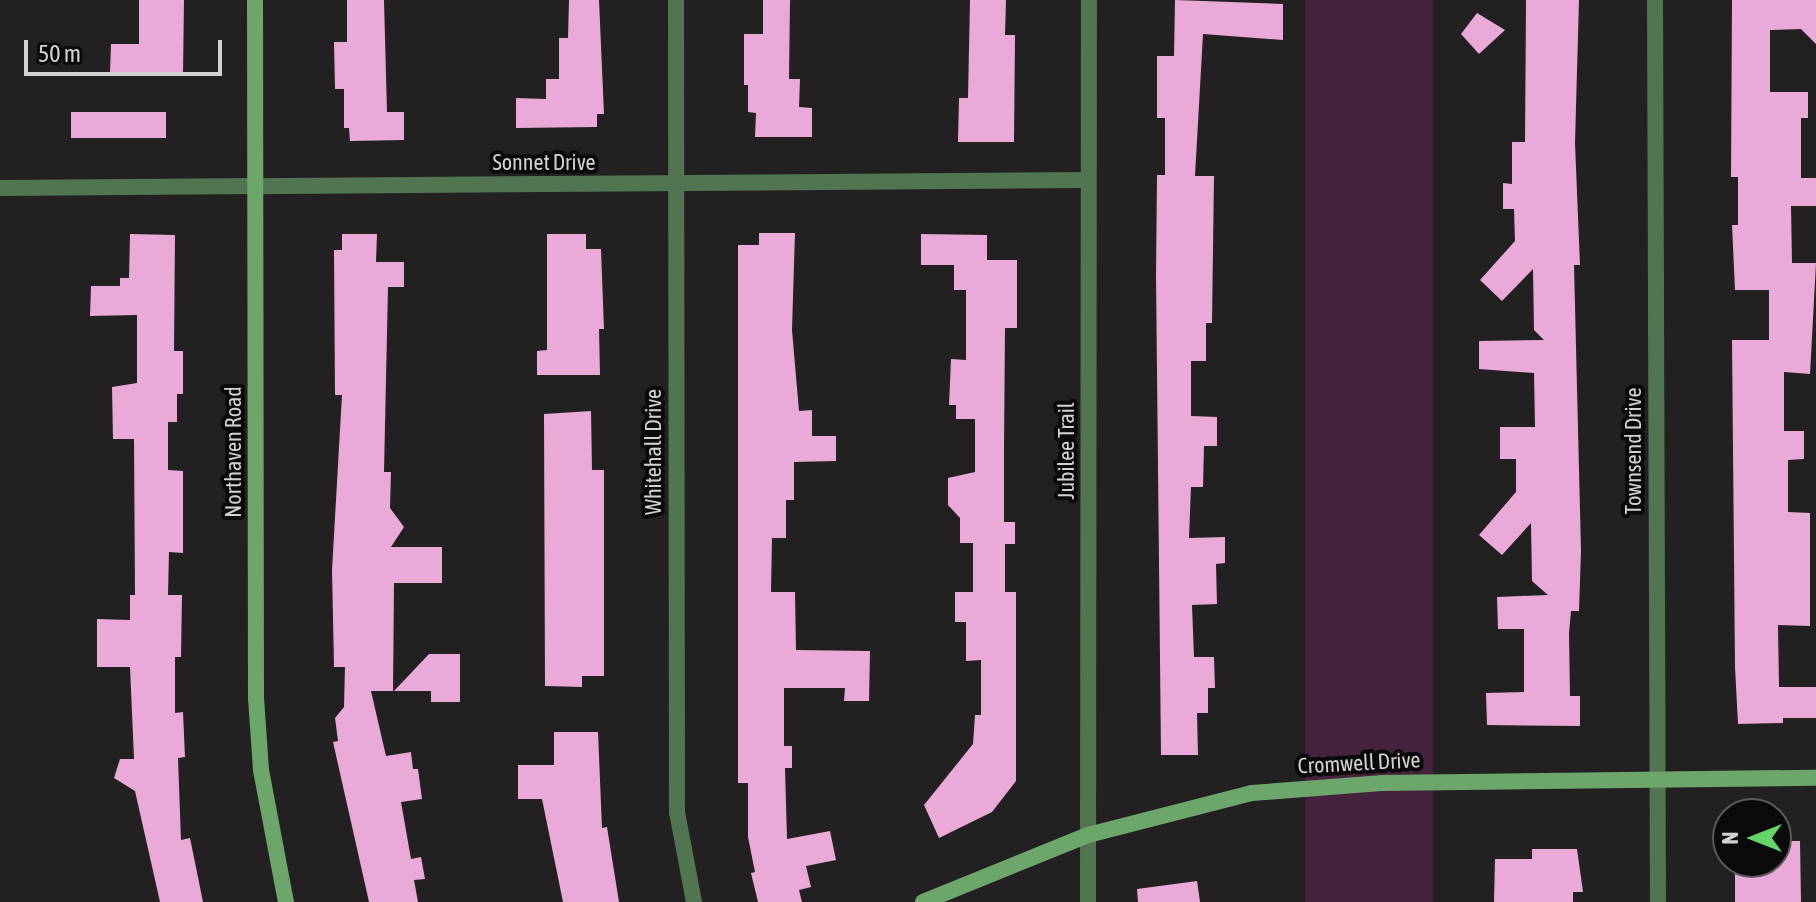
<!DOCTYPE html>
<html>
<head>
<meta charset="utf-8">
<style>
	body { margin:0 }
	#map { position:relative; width:1816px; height:902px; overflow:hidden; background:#232022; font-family:"Asap Condensed",sans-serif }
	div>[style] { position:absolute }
	.green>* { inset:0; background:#46233d; transform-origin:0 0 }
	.building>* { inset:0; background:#e9aad7; transform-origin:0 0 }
	.street>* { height:16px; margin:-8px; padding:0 8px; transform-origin:8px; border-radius:8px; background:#527551 }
	.secondary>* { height:16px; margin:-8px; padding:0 8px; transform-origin:8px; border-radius:8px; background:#6ca66b }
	span { translate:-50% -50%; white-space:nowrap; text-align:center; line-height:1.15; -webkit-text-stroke:8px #0b0a0b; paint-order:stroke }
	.street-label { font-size:22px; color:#d3d1d2 }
	.north { position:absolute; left:1712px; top:798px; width:80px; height:80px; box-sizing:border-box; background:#0b0a0b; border:2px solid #5b5a5b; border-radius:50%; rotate:270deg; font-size:22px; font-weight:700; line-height:32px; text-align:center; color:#d3d1d2 }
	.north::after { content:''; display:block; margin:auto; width:28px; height:36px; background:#64d468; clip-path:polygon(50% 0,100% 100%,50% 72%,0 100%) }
	.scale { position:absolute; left:24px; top:40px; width:198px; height:36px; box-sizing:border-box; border:4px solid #d3d1d2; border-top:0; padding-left:10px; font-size:24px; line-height:28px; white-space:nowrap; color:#d3d1d2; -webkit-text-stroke:6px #0b0a0b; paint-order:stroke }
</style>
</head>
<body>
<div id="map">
	<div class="green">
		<i style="left:1305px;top:0;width:128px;height:902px"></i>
	</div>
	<div class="building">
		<i style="clip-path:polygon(139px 0,184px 0,183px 74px,110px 72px,111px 44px,139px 44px)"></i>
		<i style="clip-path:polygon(347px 0,384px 0,387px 112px,404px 112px,404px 140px,350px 141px,349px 128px,344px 128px,344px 89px,335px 89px,334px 42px,347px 42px)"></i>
		<i style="clip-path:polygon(569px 0,599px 0,604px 114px,597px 114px,597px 127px,516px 128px,516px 98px,546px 99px,546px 79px,559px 79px,559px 38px,568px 38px)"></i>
		<i style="clip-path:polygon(763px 0,790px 0,789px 79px,800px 79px,799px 107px,812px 108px,812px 137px,755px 137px,756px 113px,748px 112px,748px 85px,744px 85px,744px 34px,763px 34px)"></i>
		<i style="clip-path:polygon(970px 0,1006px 0,1005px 35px,1015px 35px,1014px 142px,958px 142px,959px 98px,968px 98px)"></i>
		<i style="clip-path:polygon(1175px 0,1283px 4px,1283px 40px,1203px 34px,1195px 176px,1214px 176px,1212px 323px,1206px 323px,1206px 361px,1191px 361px,1191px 416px,1217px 417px,1217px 446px,1204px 446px,1203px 487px,1191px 487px,1189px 538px,1225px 537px,1225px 563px,1216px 564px,1217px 604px,1192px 605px,1194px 657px,1214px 657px,1215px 688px,1208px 688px,1208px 713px,1197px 713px,1198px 755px,1161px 755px,1156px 276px,1157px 175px,1165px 175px,1165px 118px,1157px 118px,1157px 56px,1174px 56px)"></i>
		<i style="clip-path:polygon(1526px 0,1579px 0,1575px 143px,1580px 265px,1574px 265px,1581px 551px,1579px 611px,1571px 611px,1569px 633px,1570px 696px,1580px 696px,1580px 726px,1487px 725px,1486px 693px,1524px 692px,1524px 629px,1498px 629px,1497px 597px,1548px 595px,1532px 581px,1531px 523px,1502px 555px,1479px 535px,1516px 492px,1516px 459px,1500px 459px,1500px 427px,1535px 427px,1534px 373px,1479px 369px,1479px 341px,1544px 340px,1534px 330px,1533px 269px,1502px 301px,1480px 280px,1515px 241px,1514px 209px,1503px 209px,1503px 183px,1512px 184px,1512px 142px,1525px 142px)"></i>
		<i style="clip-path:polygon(1732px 0,1816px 0,1816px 44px,1801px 29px,1770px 30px,1770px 92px,1808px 92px,1808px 118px,1801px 118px,1801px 178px,1816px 178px,1816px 206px,1791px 206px,1792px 263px,1816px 263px,1810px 374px,1784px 372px,1784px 431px,1804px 431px,1804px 459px,1788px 460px,1788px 512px,1810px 513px,1810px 626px,1778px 625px,1779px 687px,1816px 687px,1816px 718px,1783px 718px,1783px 723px,1738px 724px,1735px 667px,1732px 340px,1769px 340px,1769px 290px,1735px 290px,1732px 225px,1738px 225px,1738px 177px,1731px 177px)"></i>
		<i style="clip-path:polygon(1477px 13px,1505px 30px,1479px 54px,1461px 34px)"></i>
		<i style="left:71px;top:112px;width:95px;height:26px"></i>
		<i style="clip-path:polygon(759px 233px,795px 233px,792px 330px,799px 411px,812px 410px,812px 436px,836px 436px,836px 461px,794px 462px,794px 500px,786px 500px,786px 538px,772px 538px,771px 592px,795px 592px,796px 650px,870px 651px,869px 701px,844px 701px,845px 688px,784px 688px,784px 746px,792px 746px,792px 768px,785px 768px,787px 839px,830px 831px,836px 860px,806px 866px,811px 887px,799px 890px,802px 902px,758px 902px,751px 873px,755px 872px,748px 837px,748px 783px,738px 783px,738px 245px,759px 245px)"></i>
		<i style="clip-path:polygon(130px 234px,175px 235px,174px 351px,183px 351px,183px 394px,177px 394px,177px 422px,168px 422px,168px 470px,183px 471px,183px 553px,169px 552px,168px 595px,182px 595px,181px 657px,175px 657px,175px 713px,183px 712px,185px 757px,178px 758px,181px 840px,190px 838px,203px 902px,160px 902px,135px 791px,114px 778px,120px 759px,134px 759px,130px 667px,97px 667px,97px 619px,130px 620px,130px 595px,135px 595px,134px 439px,113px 439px,112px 387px,137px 383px,137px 315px,90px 316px,91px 286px,120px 286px,120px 278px,129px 278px)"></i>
		<i style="clip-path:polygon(342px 234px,377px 234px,376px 262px,404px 262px,404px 287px,388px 287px,384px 472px,391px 472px,390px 508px,404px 527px,391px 547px,442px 547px,442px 583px,394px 583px,393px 691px,371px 691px,386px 756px,411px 752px,413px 769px,418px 769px,422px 799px,401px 802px,411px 859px,421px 857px,425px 879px,414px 880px,418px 902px,369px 902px,333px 742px,338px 741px,335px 718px,344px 707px,345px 667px,334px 667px,332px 570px,342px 395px,335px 395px,334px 250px,342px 250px)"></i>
		<i style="clip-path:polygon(547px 234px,586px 234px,586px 249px,601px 249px,604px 329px,599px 329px,600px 375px,537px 375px,537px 351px,547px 350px)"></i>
		<i style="clip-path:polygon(921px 234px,987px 235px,987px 260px,1017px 260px,1017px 328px,1005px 328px,1004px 448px,1004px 522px,1015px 522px,1015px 544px,1005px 544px,1005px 592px,1016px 592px,1016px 781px,992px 812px,939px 838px,924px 805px,973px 744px,975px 715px,981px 715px,981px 660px,966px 661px,966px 622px,955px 622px,955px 592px,973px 592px,973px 543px,960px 543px,960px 518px,948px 505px,948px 478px,975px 472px,975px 419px,956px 419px,956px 405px,949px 405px,951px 359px,966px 360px,966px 290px,954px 290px,954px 265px,921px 265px)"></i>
		<i style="clip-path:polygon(591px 411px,592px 470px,604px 470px,604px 676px,582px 676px,582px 687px,545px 686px,544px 414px)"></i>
		<i style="clip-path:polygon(429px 654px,460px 654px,460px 702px,431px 702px,431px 691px,394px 691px)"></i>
		<i style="clip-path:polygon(554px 732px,598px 732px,602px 828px,607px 827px,619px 902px,563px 902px,542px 799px,518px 799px,518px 765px,554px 765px)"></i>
		<i style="clip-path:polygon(1776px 841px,1800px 841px,1801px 902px,1735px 902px,1735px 862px,1776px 862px)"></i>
		<i style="clip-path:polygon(1532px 849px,1577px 849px,1583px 892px,1573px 892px,1573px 902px,1494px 902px,1495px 859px,1532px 859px)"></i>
		<i style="clip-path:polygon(1197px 881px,1200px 902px,1138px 902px,1137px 889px)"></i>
	</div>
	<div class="street">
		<i style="left:676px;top:0;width:812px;rotate:89.93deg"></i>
		<i style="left:677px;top:812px;width:92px;rotate:79.3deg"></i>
		<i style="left:1655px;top:0;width:902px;rotate:89.81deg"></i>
		<i style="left:0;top:188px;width:1088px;rotate:-0.42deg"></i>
		<i style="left:1088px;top:902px;width:902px;rotate:-89.94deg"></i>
	</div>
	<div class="secondary">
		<i style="left:255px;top:0;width:698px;rotate:89.92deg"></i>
		<i style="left:256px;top:698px;width:72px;rotate:86deg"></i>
		<i style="left:261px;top:770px;width:134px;rotate:79.3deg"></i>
		<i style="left:923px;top:902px;width:178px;rotate:-22.1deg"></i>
		<i style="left:1088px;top:835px;width:169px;rotate:-14.4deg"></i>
		<i style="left:1252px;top:793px;width:129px;rotate:-4.4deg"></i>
		<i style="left:1381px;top:783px;width:435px;rotate:-0.7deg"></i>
	</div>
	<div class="street-label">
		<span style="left:544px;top:163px">Sonnet Drive</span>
		<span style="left:1067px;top:451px;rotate:-90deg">Jubilee Trail</span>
		<span style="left:1634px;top:451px;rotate:-90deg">Townsend Drive</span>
		<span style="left:234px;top:452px;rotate:-90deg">Northaven Road</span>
		<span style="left:654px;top:452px;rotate:-90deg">Whitehall Drive</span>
		<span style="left:1359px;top:763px;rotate:-3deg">Cromwell Drive</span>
	</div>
	<div class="north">N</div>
	<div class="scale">50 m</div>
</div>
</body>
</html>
